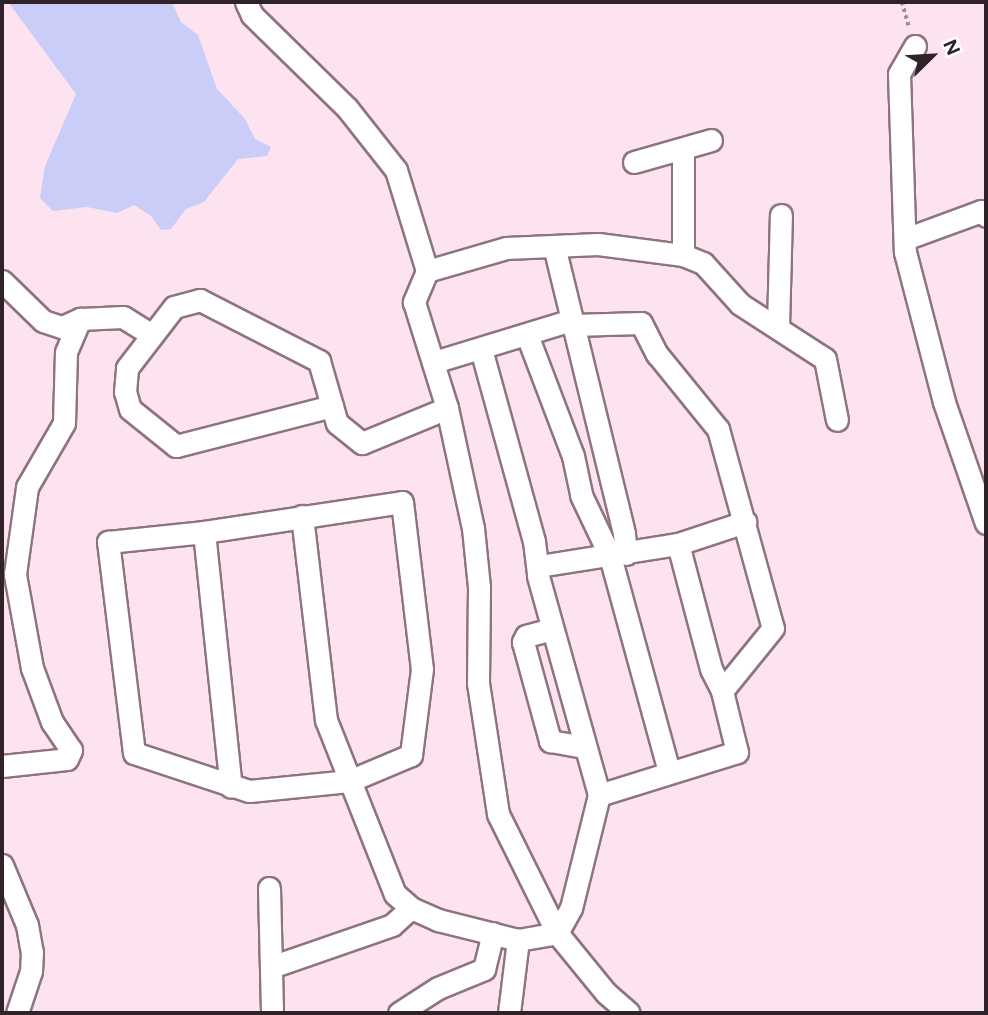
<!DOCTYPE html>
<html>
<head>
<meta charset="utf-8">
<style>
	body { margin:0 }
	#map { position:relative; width:988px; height:1015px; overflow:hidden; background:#fce3ef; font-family:Figtree,sans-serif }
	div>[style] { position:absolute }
	.water>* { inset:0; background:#cacdf7 }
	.path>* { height:3.5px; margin-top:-1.75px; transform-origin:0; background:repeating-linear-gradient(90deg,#9e8b94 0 3.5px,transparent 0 7px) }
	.roads { filter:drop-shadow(2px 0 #8e7380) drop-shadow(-2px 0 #8e7380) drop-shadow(0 2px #8e7380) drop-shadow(0 -2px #8e7380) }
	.minor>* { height:21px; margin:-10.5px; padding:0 10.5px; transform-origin:10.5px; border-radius:10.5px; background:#fff }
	span { translate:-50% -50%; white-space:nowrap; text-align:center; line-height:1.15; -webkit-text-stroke:5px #fff; paint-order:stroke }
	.frame { position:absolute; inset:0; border:4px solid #2f2329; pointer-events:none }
	.north { position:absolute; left:897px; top:21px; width:70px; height:70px; -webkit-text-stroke:5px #fff; paint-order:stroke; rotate:66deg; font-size:19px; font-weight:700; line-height:28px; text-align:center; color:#2f2329 }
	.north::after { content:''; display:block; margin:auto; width:24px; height:32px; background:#2f2329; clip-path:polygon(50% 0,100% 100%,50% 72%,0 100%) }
</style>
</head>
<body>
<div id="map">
	<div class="water">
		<i style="clip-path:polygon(8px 2px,172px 2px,181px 22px,198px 35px,217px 89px,245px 119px,255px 139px,271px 147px,267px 156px,238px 159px,204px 202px,186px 209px,171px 229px,161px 230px,151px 216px,134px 205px,117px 213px,87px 207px,53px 211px,40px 198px,45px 166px,76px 94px)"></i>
	</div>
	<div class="path">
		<i style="left:902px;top:2px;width:26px;rotate:74deg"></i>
	</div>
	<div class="roads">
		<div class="minor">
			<i style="left:246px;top:2px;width:14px;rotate:65deg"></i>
			<i style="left:252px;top:15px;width:133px;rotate:44.4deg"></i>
			<i style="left:347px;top:108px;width:79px;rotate:51.7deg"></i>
			<i style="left:396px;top:170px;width:106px;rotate:72.9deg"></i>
			<i style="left:427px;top:271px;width:34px;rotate:113deg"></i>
			<i style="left:414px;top:302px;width:111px;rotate:72.7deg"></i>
			<i style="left:447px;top:408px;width:123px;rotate:77.8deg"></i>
			<i style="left:473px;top:528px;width:59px;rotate:84.2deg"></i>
			<i style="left:479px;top:587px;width:96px;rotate:90.6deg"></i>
			<i style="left:478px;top:683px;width:133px;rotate:81.3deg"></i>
			<i style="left:498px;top:814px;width:133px;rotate:63.6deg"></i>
			<i style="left:557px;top:933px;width:77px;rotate:50.8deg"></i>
			<i style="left:606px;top:993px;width:30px;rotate:41deg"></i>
			<i style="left:915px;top:46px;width:32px;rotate:120deg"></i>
			<i style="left:899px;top:74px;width:178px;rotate:88.1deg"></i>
			<i style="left:905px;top:252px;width:155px;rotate:75.4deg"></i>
			<i style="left:944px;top:402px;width:128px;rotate:70.9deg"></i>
			<i style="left:683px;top:150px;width:105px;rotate:90deg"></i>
			<i style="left:634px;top:162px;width:80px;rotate:-15.9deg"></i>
			<i style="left:905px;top:239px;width:81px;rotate:-20.2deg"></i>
			<i style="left:981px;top:211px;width:7px;rotate:45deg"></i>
			<i style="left:554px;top:246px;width:296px;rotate:76.3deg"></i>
			<i style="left:624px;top:534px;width:20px;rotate:84deg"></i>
			<i style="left:427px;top:271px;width:82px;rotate:-16.2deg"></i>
			<i style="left:506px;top:248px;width:92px;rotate:-2.5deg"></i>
			<i style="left:598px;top:244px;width:86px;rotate:7.4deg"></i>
			<i style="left:683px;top:255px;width:22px;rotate:22deg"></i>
			<i style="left:703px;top:263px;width:55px;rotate:47.9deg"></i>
			<i style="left:740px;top:304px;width:101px;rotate:32.9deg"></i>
			<i style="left:825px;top:359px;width:62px;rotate:78.9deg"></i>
			<i style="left:2px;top:281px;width:57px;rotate:44.3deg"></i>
			<i style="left:43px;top:321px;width:20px;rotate:18deg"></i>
			<i style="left:62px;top:327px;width:20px;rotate:-24deg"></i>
			<i style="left:80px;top:319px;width:43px;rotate:-2.7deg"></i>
			<i style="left:123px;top:317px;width:32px;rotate:32deg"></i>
			<i style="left:573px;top:325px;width:68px;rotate:-1.7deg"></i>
			<i style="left:641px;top:323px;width:35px;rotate:63deg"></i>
			<i style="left:657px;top:354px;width:97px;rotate:50.9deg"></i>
			<i style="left:718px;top:429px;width:206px;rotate:74.6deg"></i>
			<i style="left:773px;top:628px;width:81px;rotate:129deg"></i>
			<i style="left:722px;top:691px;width:63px;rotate:76.2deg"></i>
			<i style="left:737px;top:752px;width:145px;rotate:162.7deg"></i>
			<i style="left:778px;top:327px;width:112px;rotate:-88.5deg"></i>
			<i style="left:527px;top:335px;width:129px;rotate:69.2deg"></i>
			<i style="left:573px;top:456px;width:40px;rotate:78deg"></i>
			<i style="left:581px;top:495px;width:68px;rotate:64.6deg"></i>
			<i style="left:610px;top:556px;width:223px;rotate:74.7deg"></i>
			<i style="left:481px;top:349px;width:199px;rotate:74.6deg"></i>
			<i style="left:534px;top:541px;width:35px;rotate:83deg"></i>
			<i style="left:538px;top:576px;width:227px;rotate:74.4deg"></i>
			<i style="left:599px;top:795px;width:116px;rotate:103.9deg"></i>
			<i style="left:571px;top:908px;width:29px;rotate:119deg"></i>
			<i style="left:434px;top:362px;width:143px;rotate:-17deg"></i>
			<i style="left:332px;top:406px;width:161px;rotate:165.6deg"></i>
			<i style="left:176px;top:446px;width:59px;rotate:-141.2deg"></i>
			<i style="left:130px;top:409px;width:18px;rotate:-106deg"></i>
			<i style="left:125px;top:392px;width:24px;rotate:-85deg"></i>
			<i style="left:127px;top:368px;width:77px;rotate:-52.4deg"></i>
			<i style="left:174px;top:307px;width:27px;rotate:-15deg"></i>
			<i style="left:200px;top:300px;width:134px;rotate:27.1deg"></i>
			<i style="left:319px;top:361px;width:47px;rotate:73.9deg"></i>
			<i style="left:332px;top:406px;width:18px;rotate:74deg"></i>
			<i style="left:337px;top:423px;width:32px;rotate:39deg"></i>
			<i style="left:362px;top:443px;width:92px;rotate:-22.4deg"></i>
			<i style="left:402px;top:502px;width:168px;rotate:83.2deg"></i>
			<i style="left:422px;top:669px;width:87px;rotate:97.3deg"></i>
			<i style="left:411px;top:755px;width:67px;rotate:157.2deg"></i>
			<i style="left:349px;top:781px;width:100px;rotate:174.3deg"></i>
			<i style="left:249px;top:791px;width:121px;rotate:-161.7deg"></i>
			<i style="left:134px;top:753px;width:213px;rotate:-97deg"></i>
			<i style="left:108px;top:542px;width:97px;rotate:-5.9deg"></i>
			<i style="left:204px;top:532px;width:200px;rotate:-8.6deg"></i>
			<i style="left:302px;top:516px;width:205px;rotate:83.3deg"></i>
			<i style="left:326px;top:720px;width:187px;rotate:68.4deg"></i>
			<i style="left:395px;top:894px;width:21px;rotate:41deg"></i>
			<i style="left:411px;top:908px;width:30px;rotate:24deg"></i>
			<i style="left:438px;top:920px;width:82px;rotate:14deg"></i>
			<i style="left:518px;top:940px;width:40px;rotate:-10deg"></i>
			<i style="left:204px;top:532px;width:256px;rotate:84deg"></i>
			<i style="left:678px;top:544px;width:129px;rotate:75.2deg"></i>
			<i style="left:711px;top:669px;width:25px;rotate:63deg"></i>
			<i style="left:539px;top:566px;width:141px;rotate:-9deg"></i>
			<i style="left:678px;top:544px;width:71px;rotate:-18.2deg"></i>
			<i style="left:552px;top:629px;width:27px;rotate:165deg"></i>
			<i style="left:526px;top:636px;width:7px;rotate:117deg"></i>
			<i style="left:523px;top:642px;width:103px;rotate:74.7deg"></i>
			<i style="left:550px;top:741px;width:34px;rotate:10deg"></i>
			<i style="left:2px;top:766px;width:65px;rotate:-6.1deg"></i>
			<i style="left:67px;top:759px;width:10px;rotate:-66deg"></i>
			<i style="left:71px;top:750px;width:34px;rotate:-124deg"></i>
			<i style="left:52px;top:722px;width:58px;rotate:-110.3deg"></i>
			<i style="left:32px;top:668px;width:96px;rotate:-100.3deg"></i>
			<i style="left:15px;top:574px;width:88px;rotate:-82.1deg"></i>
			<i style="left:27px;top:487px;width:74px;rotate:-60deg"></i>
			<i style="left:64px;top:423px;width:71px;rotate:-88.4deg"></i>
			<i style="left:66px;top:352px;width:36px;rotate:-67deg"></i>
			<i style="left:2px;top:865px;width:65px;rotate:67.4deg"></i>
			<i style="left:27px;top:925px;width:27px;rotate:80deg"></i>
			<i style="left:32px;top:952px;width:19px;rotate:93deg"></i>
			<i style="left:31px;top:971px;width:44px;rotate:108.4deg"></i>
			<i style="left:269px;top:888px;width:125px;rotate:88.6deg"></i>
			<i style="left:271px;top:967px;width:128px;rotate:-19.1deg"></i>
			<i style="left:392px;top:925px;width:25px;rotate:-42deg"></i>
			<i style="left:399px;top:1013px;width:46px;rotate:-32.7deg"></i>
			<i style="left:438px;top:988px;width:50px;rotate:-22.4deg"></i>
			<i style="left:484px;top:969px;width:37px;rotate:-76deg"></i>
			<i style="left:509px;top:1013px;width:74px;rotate:-83deg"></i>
		</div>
	</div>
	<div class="frame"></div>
	<div class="north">N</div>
</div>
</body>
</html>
